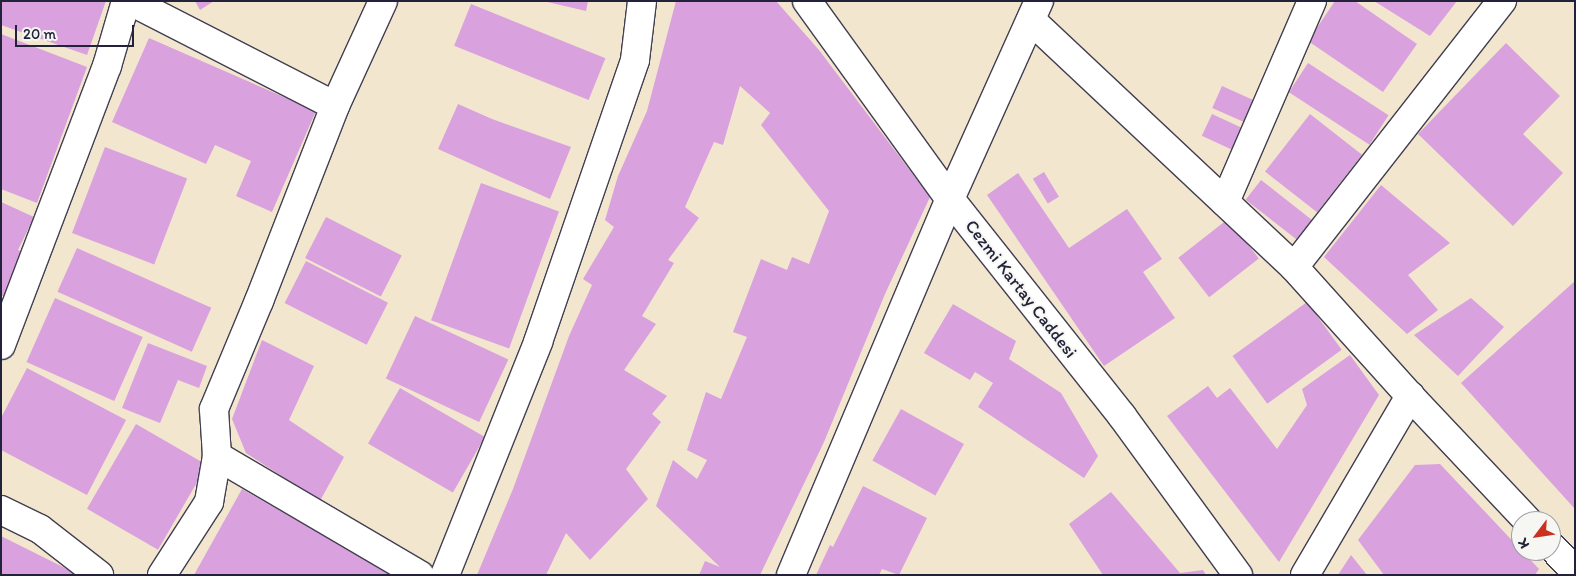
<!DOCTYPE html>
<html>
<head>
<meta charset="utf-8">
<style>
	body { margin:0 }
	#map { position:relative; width:1576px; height:576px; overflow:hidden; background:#f2e6cf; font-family:Itim,sans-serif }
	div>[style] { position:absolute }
	.building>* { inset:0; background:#d9a1dd; transform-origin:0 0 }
	.roads { filter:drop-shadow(1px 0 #413f51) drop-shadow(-1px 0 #413f51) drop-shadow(0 1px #413f51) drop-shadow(0 -1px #413f51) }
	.minor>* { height:28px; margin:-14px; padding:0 14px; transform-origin:14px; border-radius:14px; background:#fff }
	span { translate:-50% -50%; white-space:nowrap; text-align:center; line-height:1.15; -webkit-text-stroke:4px #f6f6f2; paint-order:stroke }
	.street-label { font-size:18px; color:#22223b }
	.frame { position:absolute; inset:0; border:2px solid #22223b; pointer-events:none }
	.north { position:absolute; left:1511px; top:511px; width:50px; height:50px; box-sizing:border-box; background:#f6f6f2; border:1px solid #a1a1a9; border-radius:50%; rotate:239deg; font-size:14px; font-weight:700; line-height:20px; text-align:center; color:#22223b }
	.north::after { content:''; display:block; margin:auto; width:18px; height:22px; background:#c8321e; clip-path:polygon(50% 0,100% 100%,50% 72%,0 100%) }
	.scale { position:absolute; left:15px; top:25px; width:119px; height:22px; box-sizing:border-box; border:2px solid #22223b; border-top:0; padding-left:6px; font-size:15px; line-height:18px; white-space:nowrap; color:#22223b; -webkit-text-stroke:4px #f6f6f2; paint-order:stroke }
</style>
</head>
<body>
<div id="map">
	<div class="building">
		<i style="clip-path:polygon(1px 1px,106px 1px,87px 55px,1px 25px)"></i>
		<i style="clip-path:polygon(195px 1px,214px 1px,200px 10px)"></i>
		<i style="clip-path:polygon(543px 1px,588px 1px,586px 11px)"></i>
		<i style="clip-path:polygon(676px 1px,776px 1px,819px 50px,930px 197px,885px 294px,824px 442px,760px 575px,699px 575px,705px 561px,720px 567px,656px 506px,673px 460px,697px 479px,707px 460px,687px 450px,706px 392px,721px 399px,747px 337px,733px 332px,761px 259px,787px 270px,792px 257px,809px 264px,829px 211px,761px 125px,770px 113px,740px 86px,723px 145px,714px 142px,685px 207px,699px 218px,668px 260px,674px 263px,642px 316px,656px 324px,624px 370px,667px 396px,652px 414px,661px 422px,626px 469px,648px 499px,590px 560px,566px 533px,546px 575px,477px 575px,513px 489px,569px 336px,592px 285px,583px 279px,614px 227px,605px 220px,618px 176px,647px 111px)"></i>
		<i style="clip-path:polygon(1335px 1px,1355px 1px,1417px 44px,1383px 92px,1308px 41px)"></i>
		<i style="clip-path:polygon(1374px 1px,1457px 1px,1430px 36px)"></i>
		<i style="left:471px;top:4px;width:145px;height:45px;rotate:22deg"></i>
		<i style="clip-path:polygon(1px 34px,87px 67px,37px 203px,1px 189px)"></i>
		<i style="clip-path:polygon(149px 38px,316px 111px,272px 212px,236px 196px,251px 161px,215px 145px,206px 164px,112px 122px)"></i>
		<i style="clip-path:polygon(1506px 43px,1560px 96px,1523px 134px,1563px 173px,1513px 226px,1418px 134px)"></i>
		<i style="left:1308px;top:63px;width:96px;height:35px;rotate:33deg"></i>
		<i style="left:1222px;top:86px;width:44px;height:24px;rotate:24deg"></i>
		<i style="clip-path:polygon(458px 104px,492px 119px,571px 147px,550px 199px,438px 149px)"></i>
		<i style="left:1212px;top:114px;width:44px;height:24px;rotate:25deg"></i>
		<i style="left:1310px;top:114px;width:66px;height:73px;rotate:38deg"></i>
		<i style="left:105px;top:147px;width:88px;height:92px;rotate:21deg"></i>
		<i style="left:1044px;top:172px;width:29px;height:13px;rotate:59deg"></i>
		<i style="clip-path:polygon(1018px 173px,1069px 248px,1127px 209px,1162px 259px,1143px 272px,1175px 318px,1104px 366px,987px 195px)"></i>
		<i style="left:1261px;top:180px;width:66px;height:25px;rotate:38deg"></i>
		<i style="left:481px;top:183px;width:83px;height:146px;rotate:20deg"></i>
		<i style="clip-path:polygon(1381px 185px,1450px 243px,1408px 275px,1438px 310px,1407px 334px,1324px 257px)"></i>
		<i style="clip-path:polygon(1px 202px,34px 217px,18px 250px,25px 253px,5px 297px,1px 295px)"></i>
		<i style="left:326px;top:217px;width:85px;height:46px;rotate:27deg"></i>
		<i style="left:1228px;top:219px;width:50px;height:63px;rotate:52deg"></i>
		<i style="left:77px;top:248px;width:147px;height:48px;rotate:24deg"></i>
		<i style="left:306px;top:261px;width:92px;height:47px;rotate:27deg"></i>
		<i style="clip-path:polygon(1575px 281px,1575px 509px,1461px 383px)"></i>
		<i style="left:55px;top:298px;width:96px;height:70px;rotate:24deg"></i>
		<i style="clip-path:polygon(1471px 298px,1504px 327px,1458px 376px,1414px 335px)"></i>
		<i style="left:1307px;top:302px;width:59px;height:92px;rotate:54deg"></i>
		<i style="clip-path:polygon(953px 304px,1016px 341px,1009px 359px,1061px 393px,1098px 456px,1084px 478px,978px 407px,993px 383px,975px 372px,970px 380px,924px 353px)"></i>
		<i style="left:415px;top:316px;width:103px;height:69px;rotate:25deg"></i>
		<i style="clip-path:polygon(262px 340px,314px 366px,289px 420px,344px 457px,320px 501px,246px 453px,232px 419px)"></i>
		<i style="clip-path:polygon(148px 343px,207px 366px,199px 388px,178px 380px,160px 423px,122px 408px)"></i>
		<i style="clip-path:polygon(1350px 355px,1379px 395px,1279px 562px,1167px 416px,1208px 386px,1217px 398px,1230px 388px,1277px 449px,1307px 405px,1302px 389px)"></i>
		<i style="clip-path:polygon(27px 368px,126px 420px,87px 495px,1px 450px,1px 418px)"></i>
		<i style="left:400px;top:388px;width:98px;height:64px;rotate:30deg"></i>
		<i style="left:901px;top:409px;width:72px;height:59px;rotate:29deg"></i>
		<i style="left:136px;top:424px;width:82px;height:98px;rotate:30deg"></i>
		<i style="clip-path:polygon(1440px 464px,1539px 569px,1535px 575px,1384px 575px,1358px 540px,1415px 465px)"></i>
		<i style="clip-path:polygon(863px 486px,927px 518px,899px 575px,882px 569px,879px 575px,816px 575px,830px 545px,833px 547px)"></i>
		<i style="clip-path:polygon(242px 489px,393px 575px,194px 575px)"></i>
		<i style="clip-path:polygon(1111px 492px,1180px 573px,1203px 570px,1206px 575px,1103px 575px,1069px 524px)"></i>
		<i style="clip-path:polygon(1px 536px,79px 575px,1px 575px)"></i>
		<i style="clip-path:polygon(1351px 555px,1367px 575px,1338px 575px)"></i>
	</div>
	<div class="roads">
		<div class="minor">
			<i style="left:130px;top:1px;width:230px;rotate:27.1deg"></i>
			<i style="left:807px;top:1px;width:244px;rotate:54.2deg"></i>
			<i style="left:950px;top:199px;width:277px;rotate:51.6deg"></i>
			<i style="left:1122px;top:416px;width:197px;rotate:53.9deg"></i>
			<i style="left:1032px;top:21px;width:359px;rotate:43.2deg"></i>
			<i style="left:1225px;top:202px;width:219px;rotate:-66.6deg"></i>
			<i style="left:1px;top:345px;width:298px;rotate:-69.2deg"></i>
			<i style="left:107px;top:66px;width:68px;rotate:-73.7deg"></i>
			<i style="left:1410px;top:396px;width:172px;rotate:46.7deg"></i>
			<i style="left:217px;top:456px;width:235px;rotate:30.4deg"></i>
			<i style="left:1px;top:510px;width:43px;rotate:26deg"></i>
			<i style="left:40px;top:529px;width:75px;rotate:37.9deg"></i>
			<i style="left:1551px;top:546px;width:35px;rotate:46deg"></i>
			<i style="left:162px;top:575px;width:87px;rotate:-57.2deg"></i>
			<i style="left:209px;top:502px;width:47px;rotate:-80.1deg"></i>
			<i style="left:217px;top:456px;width:47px;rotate:-93.7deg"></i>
			<i style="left:214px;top:409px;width:117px;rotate:-67.4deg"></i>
			<i style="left:259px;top:301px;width:209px;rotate:-68.7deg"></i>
			<i style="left:335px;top:106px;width:115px;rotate:-65.4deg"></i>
			<i style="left:445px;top:575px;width:251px;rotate:-68.2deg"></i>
			<i style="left:538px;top:342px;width:298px;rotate:-71deg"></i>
			<i style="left:635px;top:60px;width:59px;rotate:-83.2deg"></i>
			<i style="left:791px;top:575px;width:408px;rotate:-67.1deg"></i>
			<i style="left:950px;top:199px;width:217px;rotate:-65.8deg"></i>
			<i style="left:1305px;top:575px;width:208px;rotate:-59.6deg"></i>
			<i style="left:1410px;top:396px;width:173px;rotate:-132deg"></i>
			<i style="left:1294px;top:267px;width:338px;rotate:-52deg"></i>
		</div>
	</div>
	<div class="street-label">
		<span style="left:1021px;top:289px;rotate:52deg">Cezmi Kartay Caddesi</span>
	</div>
	<div class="frame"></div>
	<div class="north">K</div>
	<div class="scale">20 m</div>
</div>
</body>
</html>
